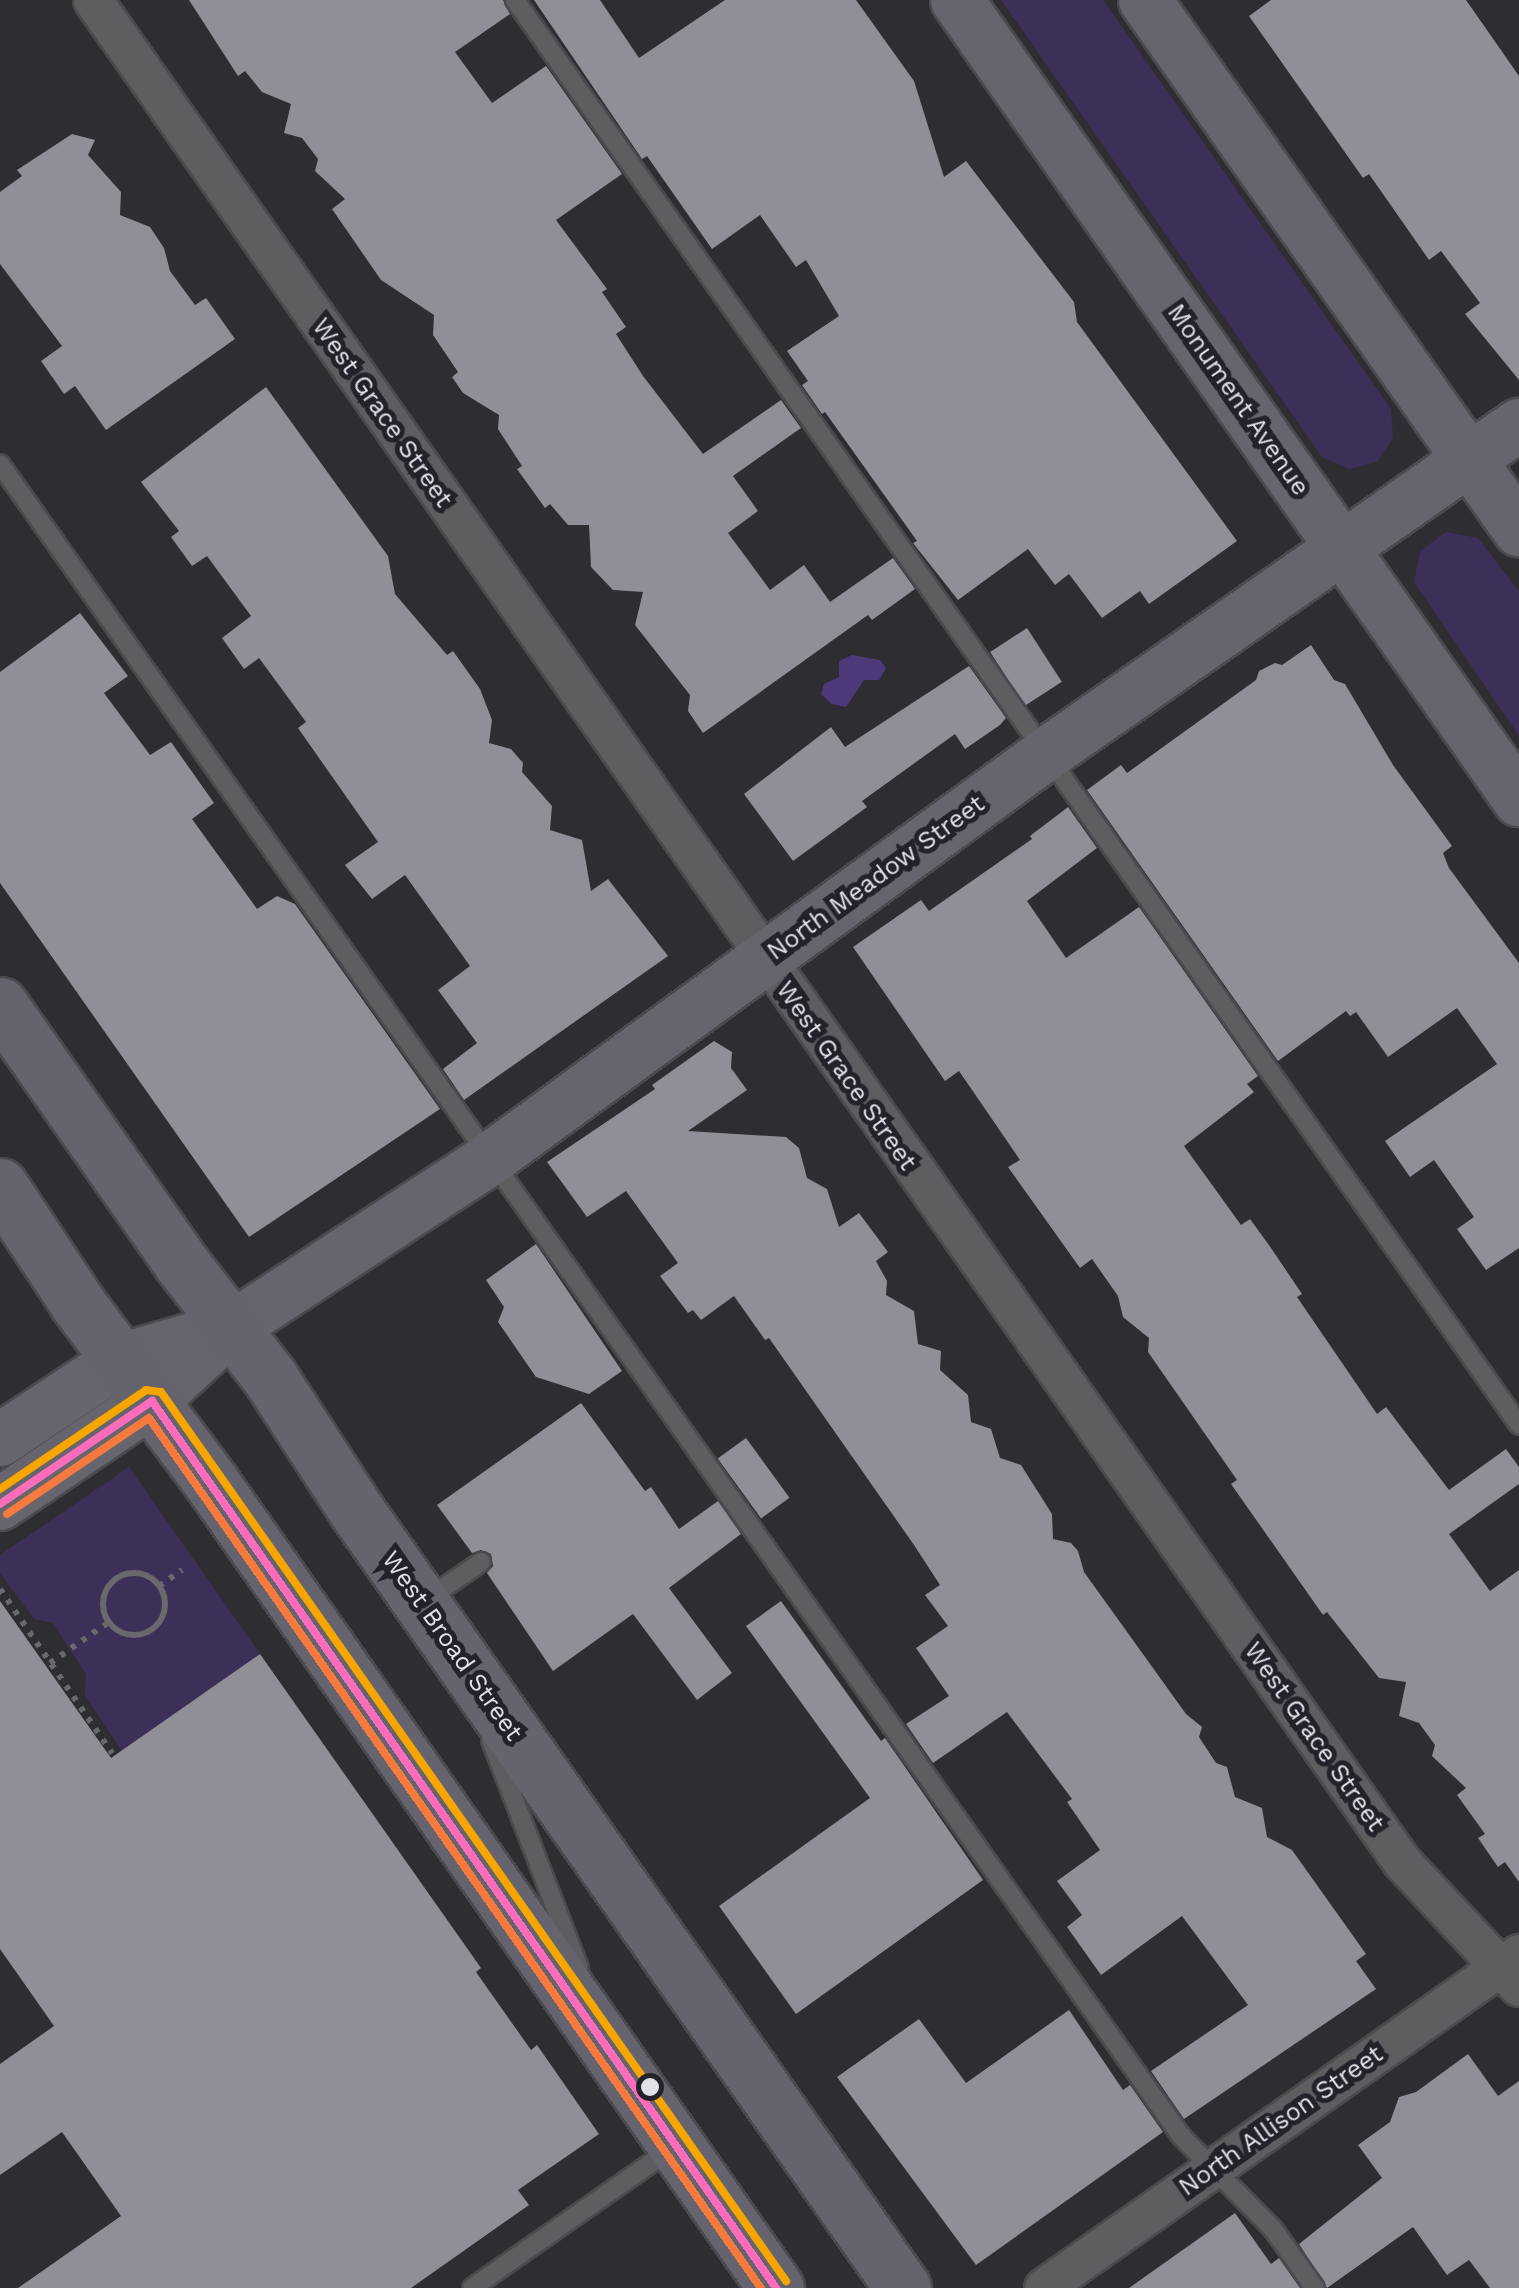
<!DOCTYPE html>
<html>
<head>
<meta charset="utf-8">
<style>
	body { margin:0 }
	#map { position:relative; width:1519px; height:2288px; overflow:hidden; background:#2e2d32; font-family:"Work Sans",sans-serif }
	div>[style] { position:absolute }
	.green>* { inset:0; background:#3c3058 }
	.water>* { inset:0; background:#4e3a7b }
	.building>* { inset:0; background:#908e97; transform-origin:0 0 }
	.path>* { height:6px; margin-top:-3px; transform-origin:0; background:repeating-linear-gradient(90deg,#69686c 0 5px,transparent 0 13px) }
	.path>.ring { margin:-3px; padding:0; box-sizing:content-box; background:none; border:6px solid #69686c; border-radius:50% }
	.roads { filter:drop-shadow(2px 0 #4b4a4f) drop-shadow(-2px 0 #4b4a4f) drop-shadow(0 2px #4b4a4f) drop-shadow(0 -2px #4b4a4f) }
	.lane>* { height:18px; margin:-9px; padding:0 9px; transform-origin:9px; border-radius:9px; background:#5e5d60 }
	.street>* { height:38px; margin:-19px; padding:0 19px; transform-origin:19px; border-radius:19px; background:#5e5d60 }
	.secondary>* { height:52px; margin:-26px; padding:0 26px; transform-origin:26px; border-radius:26px; background:#66646c }
	.primary>* { height:55px; margin:-27.5px; padding:0 27.5px; transform-origin:27.5px; border-radius:27.5px; background:#65636d }
	.bus-1>* { height:8px; margin:-4px; padding:0 4px; transform-origin:4px; border-radius:4px; background:#fb6dba }
	.bus-2>* { height:8px; margin:-4px; padding:0 4px; transform-origin:4px; border-radius:4px; background:#f6793e }
	.bus-3>* { height:8px; margin:-4px; padding:0 4px; transform-origin:4px; border-radius:4px; background:#f7a600 }
	.dots>* { width:28px; height:28px; translate:-50% -50%; box-sizing:border-box; border:5px solid #23212a; border-radius:50% }
	span { translate:-50% -50%; white-space:nowrap; text-align:center; line-height:1.15; -webkit-text-stroke:10px #23212a; paint-order:stroke }
	.street-label { font-size:25px; color:#e2e1e7 }
</style>
</head>
<body>
<div id="map">
	<div class="green">
		<i style="clip-path:polygon(1001px 0,1103px 0,1391px 409px,1393px 438px,1377px 462px,1349px 469px,1322px 457px)"></i>
		<i style="clip-path:polygon(1446px 532px,1478px 538px,1519px 591px,1519px 736px,1414px 582px,1420px 551px)"></i>
		<i style="clip-path:polygon(129px 1467px,260px 1654px,122px 1751px,85px 1696px,86px 1674px,53px 1623px,34px 1619px,0 1573px,0 1555px)"></i>
	</div>
	<div class="water">
		<i style="clip-path:polygon(852px 655px,880px 660px,886px 668px,879px 680px,864px 680px,846px 707px,832px 704px,821px 694px,824px 684px,839px 677px,839px 661px)"></i>
	</div>
	<div class="building">
		<i style="clip-path:polygon(189px 0,503px 0,510px 14px,455px 52px,492px 103px,546px 66px,622px 174px,556px 220px,607px 289px,602px 292px,626px 327px,616px 334px,643px 376px,703px 454px,781px 400px,801px 428px,733px 476px,758px 511px,728px 533px,770px 590px,804px 565px,830px 602px,893px 558px,915px 589px,872px 620px,868px 615px,703px 733px,688px 711px,690px 695px,635px 625px,643px 592px,613px 590px,591px 567px,589px 525px,568px 525px,550px 504px,545px 508px,517px 469px,522px 466px,498px 429px,499px 415px,463px 393px,452px 377px,458px 372px,433px 335px,434px 315px,381px 280px,332px 209px,345px 199px,315px 171px,318px 159px,302px 138px,284px 133px,291px 104px,262px 92px,245px 71px,238px 76px)"></i>
		<i style="clip-path:polygon(534px 0,600px 0,639px 58px,725px 0,856px 0,914px 81px,944px 177px,966px 161px,1074px 302px,1077px 322px,1237px 541px,1149px 604px,1140px 591px,1102px 618px,1069px 574px,1055px 585px,1028px 549px,958px 600px,913px 543px,917px 541px,825px 412px,822px 414px,802px 385px,808px 381px,787px 351px,839px 316px,806px 260px,796px 267px,760px 215px,712px 249px,647px 156px,642px 159px)"></i>
		<i style="clip-path:polygon(1271px 0,1466px 0,1519px 76px,1519px 380px,1465px 314px,1480px 303px,1441px 251px,1429px 260px,1369px 174px,1363px 178px,1249px 16px)"></i>
		<i style="clip-path:polygon(72px 134px,95px 140px,88px 155px,121px 192px,120px 215px,150px 227px,164px 248px,170px 271px,195px 305px,206px 298px,235px 339px,106px 430px,75px 386px,64px 394px,41px 361px,62px 346px,0 264px,0 192px,22px 176px,17px 170px)"></i>
		<i style="clip-path:polygon(266px 387px,388px 556px,395px 594px,447px 655px,453px 651px,480px 689px,492px 720px,489px 743px,511px 749px,523px 763px,522px 772px,552px 806px,550px 830px,582px 840px,591px 891px,608px 879px,668px 956px,464px 1100px,443px 1069px,477px 1043px,438px 990px,470px 966px,405px 875px,372px 899px,345px 865px,378px 842px,298px 728px,306px 722px,259px 658px,244px 669px,222px 638px,251px 616px,207px 556px,192px 566px,171px 537px,179px 531px,141px 482px)"></i>
		<i style="clip-path:polygon(80px 613px,128px 676px,104px 693px,150px 755px,171px 742px,214px 803px,192px 819px,257px 909px,277px 896px,295px 904px,440px 1109px,249px 1237px,0 883px,0 672px)"></i>
		<i style="left:1027px;top:628px;width:64px;height:44px;rotate:57deg"></i>
		<i style="clip-path:polygon(1311px 645px,1334px 680px,1345px 684px,1393px 765px,1452px 846px,1443px 853px,1449px 868px,1519px 963px,1519px 1248px,1486px 1270px,1457px 1229px,1474px 1217px,1434px 1160px,1410px 1177px,1385px 1141px,1497px 1064px,1457px 1008px,1388px 1057px,1356px 1012px,1350px 1016px,1346px 1011px,1278px 1061px,1087px 790px,1121px 765px,1127px 773px,1256px 680px,1259px 671px,1275px 663px,1282px 665px)"></i>
		<i style="clip-path:polygon(969px 666px,1006px 718px,1000px 725px,965px 749px,955px 734px,862px 801px,867px 807px,793px 861px,744px 794px,831px 727px,845px 747px)"></i>
		<i style="clip-path:polygon(1068px 807px,1097px 848px,1027px 901px,1066px 958px,1139px 907px,1258px 1076px,1247px 1084px,1254px 1092px,1184px 1146px,1241px 1225px,1250px 1219px,1271px 1248px,1302px 1294px,1297px 1297px,1377px 1414px,1386px 1407px,1449px 1490px,1506px 1449px,1519px 1467px,1519px 1484px,1449px 1534px,1490px 1591px,1519px 1570px,1519px 1882px,1505px 1862px,1498px 1867px,1478px 1838px,1485px 1834px,1457px 1795px,1466px 1788px,1432px 1756px,1435px 1745px,1419px 1723px,1399px 1716px,1406px 1682px,1379px 1678px,1327px 1612px,1323px 1615px,1231px 1484px,1237px 1480px,1148px 1352px,1149px 1338px,1123px 1317px,1118px 1296px,1092px 1259px,1080px 1268px,1008px 1167px,1020px 1160px,959px 1071px,945px 1081px,853px 947px,921px 900px,929px 911px,1032px 839px,1030px 836px)"></i>
		<i style="clip-path:polygon(714px 1041px,732px 1052px,731px 1068px,747px 1090px,688px 1131px,786px 1137px,799px 1148px,807px 1178px,827px 1189px,839px 1227px,859px 1213px,888px 1252px,876px 1261px,887px 1281px,886px 1295px,914px 1311px,918px 1344px,941px 1351px,940px 1370px,968px 1395px,971px 1422px,991px 1429px,1000px 1458px,1021px 1465px,1052px 1514px,1053px 1539px,1071px 1543px,1078px 1551px,1084px 1572px,1186px 1714px,1202px 1727px,1199px 1737px,1216px 1763px,1227px 1767px,1235px 1797px,1262px 1808px,1267px 1837px,1292px 1850px,1366px 1954px,1356px 1961px,1376px 1989px,1184px 2119px,1151px 2071px,1248px 2005px,1182px 1916px,1101px 1975px,1067px 1927px,1082px 1915px,1057px 1881px,1100px 1850px,1067px 1802px,1072px 1799px,1007px 1712px,933px 1763px,906px 1724px,949px 1696px,916px 1648px,948px 1626px,925px 1595px,940px 1585px,914px 1545px,769px 1338px,765px 1340px,734px 1296px,701px 1320px,693px 1310px,688px 1313px,660px 1276px,678px 1263px,626px 1191px,587px 1217px,547px 1162px,655px 1089px,652px 1085px)"></i>
		<i style="clip-path:polygon(536px 1244px,622px 1371px,589px 1394px,536px 1377px,498px 1322px,504px 1307px,486px 1280px)"></i>
		<i style="clip-path:polygon(581px 1403px,645px 1491px,651px 1487px,679px 1529px,718px 1501px,741px 1534px,669px 1588px,732px 1673px,697px 1700px,633px 1614px,553px 1671px,487px 1573px,493px 1566px,491px 1554px,481px 1550px,472px 1553px,437px 1505px)"></i>
		<i style="left:746px;top:1438px;width:74px;height:35px;rotate:54deg"></i>
		<i style="clip-path:polygon(0 1601px,111px 1758px,260px 1654px,481px 1968px,476px 1972px,531px 2050px,537px 2045px,599px 2134px,518px 2190px,529px 2205px,411px 2288px,18px 2288px,121px 2216px,62px 2132px,0 2175px,0 2064px,54px 2026px,0 1949px)"></i>
		<i style="clip-path:polygon(781px 1601px,881px 1741px,885px 1738px,983px 1880px,796px 2014px,719px 1906px,870px 1798px,746px 1626px)"></i>
		<i style="clip-path:polygon(1069px 2010px,1123px 2090px,1130px 2085px,1163px 2132px,976px 2265px,837px 2077px,919px 2019px,966px 2083px)"></i>
		<i style="clip-path:polygon(1468px 2054px,1498px 2096px,1519px 2081px,1519px 2288px,1490px 2288px,1469px 2260px,1447px 2275px,1413px 2227px,1327px 2288px,1299px 2244px,1382px 2178px,1358px 2145px,1390px 2122px,1399px 2097px,1416px 2092px)"></i>
		<i style="clip-path:polygon(1235px 2213px,1271px 2264px,1279px 2258px,1300px 2288px,1129px 2288px)"></i>
	</div>
	<div class="path">
		<i class="ring" style="left:103px;top:1573px;width:56px;height:56px"></i>
		<i style="left:159px;top:1586px;width:28px;rotate:-35deg"></i>
		<i style="left:0;top:1589px;width:199px;rotate:55.7deg"></i>
		<i style="left:50px;top:1663px;width:72px;rotate:-34.8deg"></i>
	</div>
	<div class="roads">
		<div class="lane">
			<i style="left:515px;top:0;width:1743px;rotate:54.83deg"></i>
			<i style="left:0;top:464px;width:2048px;rotate:54.76deg"></i>
			<i style="left:1182px;top:2137px;width:129px;rotate:45.3deg"></i>
			<i style="left:1273px;top:2229px;width:72px;rotate:54.6deg"></i>
			<i style="left:426px;top:1600px;width:67px;rotate:-34.6deg"></i>
			<i style="left:491px;top:1740px;width:244px;rotate:68.9deg"></i>
			<i style="left:472px;top:2288px;width:245px;rotate:-34.9deg"></i>
		</div>
		<div class="street">
			<i style="left:93px;top:0;width:2276px;rotate:54.89deg"></i>
			<i style="left:1402px;top:1862px;width:171px;rotate:46.9deg"></i>
			<i style="left:1044px;top:2288px;width:581px;rotate:-35.11deg"></i>
		</div>
		<div class="secondary">
			<i style="left:957px;top:0;width:978px;rotate:54.91deg"></i>
			<i style="left:1145px;top:0;width:649px;rotate:54.79deg"></i>
			<i style="left:0;top:1440px;width:144px;rotate:-33.7deg"></i>
			<i style="left:120px;top:1360px;width:104px;rotate:-16.2deg"></i>
			<i style="left:0;top:1504px;width:184px;rotate:-34.1deg"></i>
			<i style="left:152px;top:1401px;width:108px;rotate:-42.7deg"></i>
			<i style="left:231px;top:1328px;width:309px;rotate:-33.1deg"></i>
			<i style="left:490px;top:1159px;width:686px;rotate:-36.05deg"></i>
			<i style="left:1045px;top:755px;width:578px;rotate:-34.85deg"></i>
		</div>
		<div class="primary">
			<i style="left:0;top:1005px;width:317px;rotate:54.9deg"></i>
			<i style="left:182px;top:1264px;width:142px;rotate:52.2deg"></i>
			<i style="left:269px;top:1376px;width:160px;rotate:57deg"></i>
			<i style="left:356px;top:1510px;width:951px;rotate:54.89deg"></i>
			<i style="left:0;top:1186px;width:141px;rotate:56.5deg"></i>
			<i style="left:78px;top:1304px;width:222px;rotate:53.2deg"></i>
			<i style="left:211px;top:1482px;width:984px;rotate:54.97deg"></i>
		</div>
	</div>
	<div class="bus-1">
		<i style="left:0;top:1504px;width:184px;rotate:-34.1deg"></i>
		<i style="left:152px;top:1401px;width:1085px;rotate:54.87deg"></i>
	</div>
	<div class="bus-2">
		<i style="left:7px;top:1514px;width:171px;rotate:-34.1deg"></i>
		<i style="left:149px;top:1418px;width:1064px;rotate:54.88deg"></i>
	</div>
	<div class="bus-3">
		<i style="left:0;top:1489px;width:176px;rotate:-34.1deg"></i>
		<i style="left:146px;top:1390px;width:15px;rotate:8deg"></i>
		<i style="left:161px;top:1392px;width:1087px;rotate:54.89deg"></i>
	</div>
	<div class="dots">
		<i style="left:650px;top:2087px;background:#e2e1e7"></i>
	</div>
	<div class="street-label">
		<span style="left:1238px;top:400px;rotate:55deg">Monument Avenue</span>
		<span style="left:382px;top:413px;rotate:55deg">West Grace Street</span>
		<span style="left:876px;top:878px;rotate:-36deg">North Meadow Street</span>
		<span style="left:846px;top:1076px;rotate:55deg">West Grace Street</span>
		<span style="left:452px;top:1646px;rotate:55deg">West Broad Street</span>
		<span style="left:1314px;top:1737px;rotate:55deg">West Grace Street</span>
		<span style="left:1281px;top:2121px;rotate:-35deg">North Allison Street</span>
	</div>
</div>
</body>
</html>
